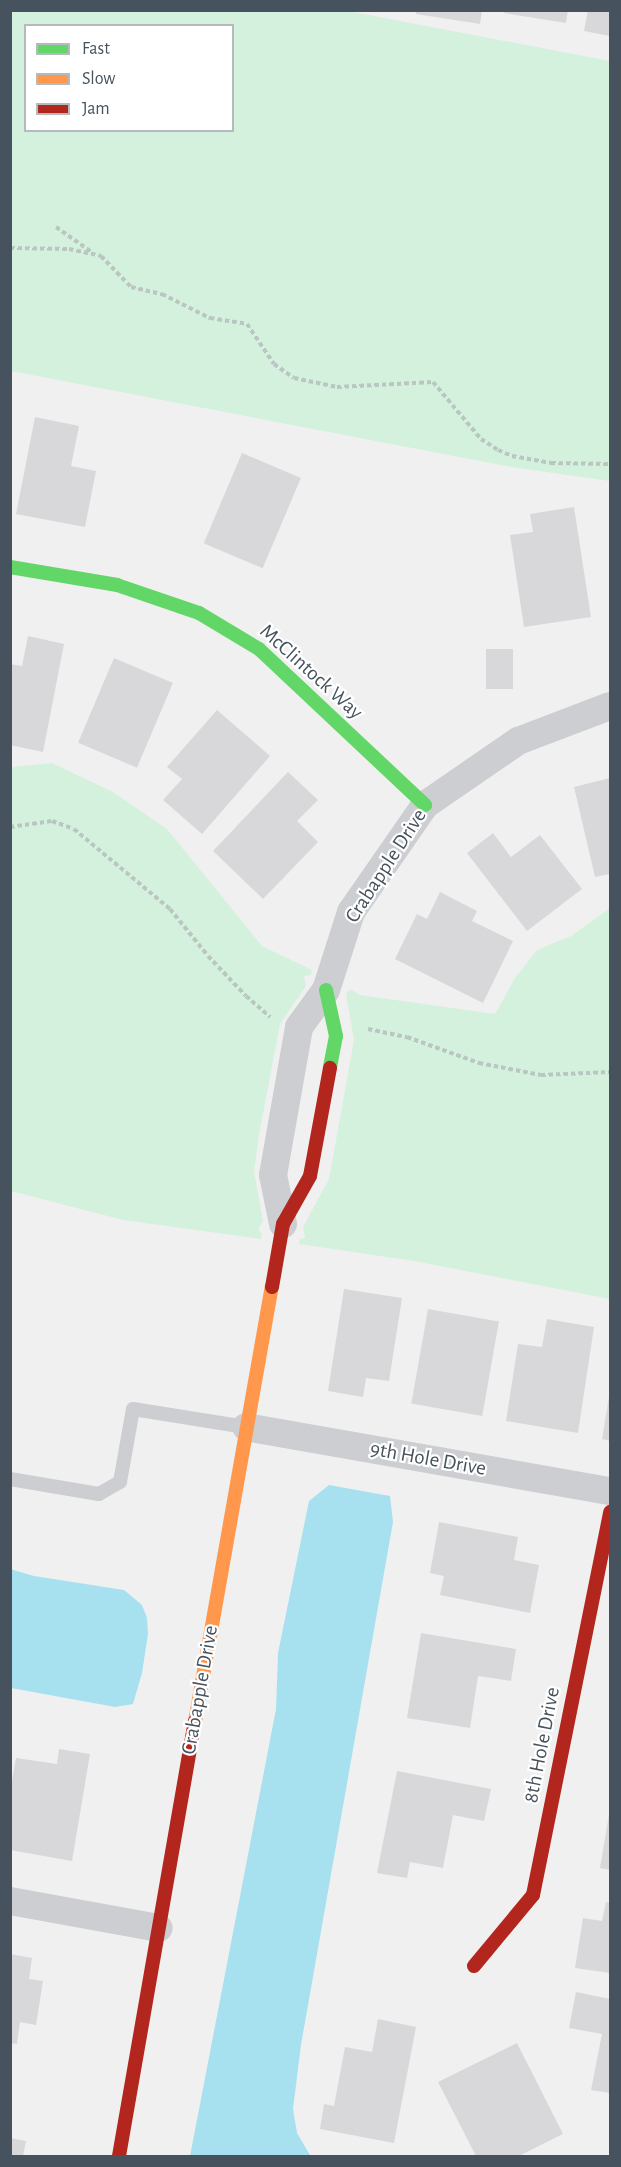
<!DOCTYPE html>
<html>
<head>
<meta charset="utf-8">
<style>
	body { margin:0 }
	#map { position:relative; width:621px; height:2167px; overflow:hidden; background:#f1f0f0; font-family:"Alegreya Sans",sans-serif }
	div>[style] { position:absolute }
	.green>* { inset:0; background:#d4f1de }
	.water>* { inset:0; background:#a7e1ef }
	.building>* { inset:0; background:#d8d8da; transform-origin:0 0 }
	.path>* { height:4px; margin-top:-2px; transform-origin:0; background:repeating-linear-gradient(90deg,#b9c6c1 0 4.5px,transparent 0 7.5px) }
	.lane>* { height:14px; margin:-7px; padding:0 7px; transform-origin:7px; border-radius:7px; background:#ccced1 }
	.street>* { height:28px; margin:-14px; padding:0 14px; transform-origin:14px; border-radius:14px; background:#ccced1 }
	.fast>* { height:14px; margin:-7px; padding:0 7px; transform-origin:7px; border-radius:7px; background:#63d668 }
	.slow>* { height:14px; margin:-7px; padding:0 7px; transform-origin:7px; border-radius:7px; background:#ff974d }
	.jam>* { height:14px; margin:-7px; padding:0 7px; transform-origin:7px; border-radius:7px; background:#b3261e }
	span { translate:-50% -50%; white-space:nowrap; text-align:center; line-height:1.15; -webkit-text-stroke:4.5px #fff; paint-order:stroke }
	.street-label { font-size:21px; color:#46525d }
	.frame { position:absolute; inset:0; border:12px solid #46525d; pointer-events:none }
	.legend { position:absolute; left:24px; top:24px; width:210px; height:108px; box-sizing:border-box; background:#fff; border:2px solid #b5babe; margin:0; padding:8px 10px; list-style:none; font-size:18px; color:#46525d }
	.legend li { display:flex; align-items:center; gap:12px; height:30px }
	.legend b { width:30px; border:2px solid #b5babe }
</style>
</head>
<body>
<div id="map">
	<div class="green">
		<i style="clip-path:polygon(evenodd,10px 11px,348px 11px,610px 61px,610px 481px,511px 467px,11px 371px,10px 11px,26px 26px,232px 26px,232px 130px,26px 130px,26px 26px)"></i>
		<i style="clip-path:polygon(52px 763px,113px 792px,167px 829px,262px 946px,312px 970px,311px 975px,304px 976px,306px 986px,280px 1024px,259px 1135px,254px 1172px,263px 1221px,258px 1230px,262px 1233px,261px 1239px,123px 1220px,11px 1191px,11px 767px)"></i>
		<i style="clip-path:polygon(610px 908px,610px 1299px,414px 1261px,299px 1244px,300px 1239px,305px 1238px,303px 1227px,329px 1179px,354px 1040px,346px 994px,350px 989px,360px 995px,495px 1014px,515px 978px,537px 950px,571px 936px)"></i>
	</div>
	<div class="water">
		<i style="clip-path:polygon(329px 1485px,390px 1496px,393px 1522px,301px 2045px,293px 2109px,297px 2133px,310px 2155px,316px 2156px,190px 2156px,276px 1709px,278px 1653px,309px 1501px)"></i>
		<i style="clip-path:polygon(10px 1569px,34px 1576px,124px 1590px,142px 1605px,147px 1618px,148px 1634px,142px 1673px,133px 1704px,115px 1707px,11px 1688px)"></i>
	</div>
	<div class="building">
		<i style="clip-path:polygon(416px 10px,482px 10px,480px 24px,416px 14px)"></i>
		<i style="clip-path:polygon(505px 10px,568px 10px,566px 23px,504px 13px)"></i>
		<i style="clip-path:polygon(588px 10px,610px 10px,610px 36px,584px 31px)"></i>
		<i style="clip-path:polygon(35px 417px,79px 426px,71px 466px,96px 471px,85px 527px,16px 514px)"></i>
		<i style="left:242px;top:453px;width:64px;height:98px;rotate:23deg"></i>
		<i style="clip-path:polygon(574px 507px,591px 617px,524px 627px,510px 535px,533px 532px,530px 514px)"></i>
		<i style="clip-path:polygon(28px 636px,64px 644px,43px 752px,10px 745px,10px 664px,22px 666px)"></i>
		<i style="left:486px;top:649px;width:27px;height:40px"></i>
		<i style="left:114px;top:658px;width:64px;height:92px;rotate:23deg"></i>
		<i style="clip-path:polygon(217px 710px,270px 756px,202px 834px,163px 800px,182px 779px,167px 767px)"></i>
		<i style="clip-path:polygon(288px 772px,318px 800px,297px 821px,318px 842px,263px 899px,213px 851px)"></i>
		<i style="clip-path:polygon(610px 778px,610px 874px,595px 877px,574px 787px)"></i>
		<i style="clip-path:polygon(493px 833px,511px 857px,540px 835px,582px 889px,527px 931px,467px 853px)"></i>
		<i style="clip-path:polygon(440px 892px,477px 911px,472px 921px,513px 941px,483px 1003px,395px 959px,417px 914px,427px 919px)"></i>
		<i style="clip-path:polygon(344px 1289px,402px 1298px,389px 1381px,366px 1378px,363px 1397px,328px 1391px)"></i>
		<i style="left:428px;top:1309px;width:72px;height:96px;rotate:10deg"></i>
		<i style="clip-path:polygon(547px 1319px,594px 1327px,578px 1433px,506px 1421px,518px 1344px,542px 1347px)"></i>
		<i style="clip-path:polygon(609px 1397px,610px 1397px,610px 1441px,602px 1439px)"></i>
		<i style="clip-path:polygon(439px 1522px,518px 1537px,514px 1560px,539px 1565px,530px 1613px,440px 1595px,444px 1576px,430px 1573px)"></i>
		<i style="clip-path:polygon(421px 1633px,516px 1649px,511px 1681px,478px 1676px,470px 1728px,407px 1718px)"></i>
		<i style="clip-path:polygon(59px 1749px,90px 1754px,72px 1861px,10px 1850px,10px 1792px,16px 1758px,57px 1764px)"></i>
		<i style="clip-path:polygon(397px 1771px,491px 1789px,484px 1821px,453px 1815px,443px 1868px,410px 1862px,407px 1878px,377px 1873px)"></i>
		<i style="clip-path:polygon(609px 1815px,610px 1815px,610px 1870px,600px 1868px)"></i>
		<i style="clip-path:polygon(606px 1902px,610px 1903px,610px 1973px,575px 1968px,583px 1918px,602px 1921px)"></i>
		<i style="clip-path:polygon(10px 1954px,32px 1958px,29px 1979px,43px 1981px,36px 2025px,20px 2022px,17px 2044px,10px 2043px)"></i>
		<i style="clip-path:polygon(576px 1992px,610px 1999px,610px 2093px,591px 2090px,602px 2034px,569px 2028px)"></i>
		<i style="clip-path:polygon(378px 2019px,416px 2027px,394px 2143px,320px 2129px,324px 2104px,334px 2106px,345px 2047px,372px 2052px)"></i>
		<i style="clip-path:polygon(517px 2043px,563px 2134px,519px 2156px,476px 2156px,438px 2082px)"></i>
		<i style="clip-path:polygon(10px 2138px,26px 2141px,23px 2156px,10px 2156px)"></i>
	</div>
	<div class="path">
		<i style="left:56px;top:227px;width:42px;rotate:35.2deg"></i>
		<i style="left:10px;top:248px;width:59px;rotate:1deg"></i>
		<i style="left:69px;top:249px;width:33px;rotate:12deg"></i>
		<i style="left:101px;top:256px;width:43px;rotate:45.9deg"></i>
		<i style="left:131px;top:287px;width:32px;rotate:13deg"></i>
		<i style="left:162px;top:294px;width:54px;rotate:26.6deg"></i>
		<i style="left:210px;top:318px;width:37px;rotate:9deg"></i>
		<i style="left:247px;top:324px;width:48px;rotate:56deg"></i>
		<i style="left:274px;top:364px;width:24px;rotate:35deg"></i>
		<i style="left:294px;top:378px;width:44px;rotate:11.8deg"></i>
		<i style="left:337px;top:387px;width:96px;rotate:-3deg"></i>
		<i style="left:433px;top:382px;width:75px;rotate:49.9deg"></i>
		<i style="left:481px;top:439px;width:20px;rotate:33deg"></i>
		<i style="left:498px;top:450px;width:15px;rotate:23deg"></i>
		<i style="left:512px;top:456px;width:40px;rotate:10deg"></i>
		<i style="left:551px;top:463px;width:59px;rotate:1deg"></i>
		<i style="left:10px;top:827px;width:42px;rotate:-8.1deg"></i>
		<i style="left:52px;top:821px;width:23px;rotate:20deg"></i>
		<i style="left:74px;top:829px;width:125px;rotate:39.8deg"></i>
		<i style="left:170px;top:909px;width:60px;rotate:51deg"></i>
		<i style="left:208px;top:956px;width:55px;rotate:46.5deg"></i>
		<i style="left:246px;top:996px;width:32px;rotate:41deg"></i>
		<i style="left:368px;top:1029px;width:40px;rotate:12deg"></i>
		<i style="left:407px;top:1037px;width:77px;rotate:19.9deg"></i>
		<i style="left:479px;top:1063px;width:63px;rotate:11deg"></i>
		<i style="left:541px;top:1075px;width:69px;rotate:-2.5deg"></i>
	</div>
	<div class="lane">
		<i style="left:10px;top:1479px;width:90px;rotate:9.6deg"></i>
		<i style="left:99px;top:1494px;width:24px;rotate:-30deg"></i>
		<i style="left:120px;top:1482px;width:74px;rotate:-79.9deg"></i>
		<i style="left:133px;top:1409px;width:114px;rotate:9.1deg"></i>
	</div>
	<div class="street">
		<i style="left:283px;top:1224px;width:50px;rotate:-101.5deg"></i>
		<i style="left:273px;top:1175px;width:150px;rotate:-80deg"></i>
		<i style="left:299px;top:1027px;width:46px;rotate:-53.9deg"></i>
		<i style="left:326px;top:990px;width:82px;rotate:-72.2deg"></i>
		<i style="left:351px;top:912px;width:130px;rotate:-55.3deg"></i>
		<i style="left:425px;top:805px;width:113px;rotate:-34.5deg"></i>
		<i style="left:518px;top:741px;width:98px;rotate:-20.8deg"></i>
		<i style="left:246px;top:1427px;width:370px;rotate:10deg"></i>
		<i style="left:10px;top:1901px;width:151px;rotate:10.3deg"></i>
	</div>
	<div class="fast">
		<i style="left:10px;top:567px;width:109px;rotate:9.5deg"></i>
		<i style="left:117px;top:585px;width:87px;rotate:18.9deg"></i>
		<i style="left:199px;top:613px;width:70px;rotate:31deg"></i>
		<i style="left:259px;top:649px;width:228px;rotate:43.2deg"></i>
		<i style="left:326px;top:990px;width:47px;rotate:77.7deg"></i>
		<i style="left:336px;top:1036px;width:33px;rotate:101deg"></i>
	</div>
	<div class="slow">
		<i style="left:195px;top:1722px;width:442px;rotate:-80deg"></i>
	</div>
	<div class="jam">
		<i style="left:272px;top:1287px;width:64px;rotate:-80.1deg"></i>
		<i style="left:283px;top:1224px;width:55px;rotate:-60.6deg"></i>
		<i style="left:310px;top:1176px;width:110px;rotate:-79.5deg"></i>
		<i style="left:474px;top:1966px;width:92px;rotate:-50.3deg"></i>
		<i style="left:533px;top:1895px;width:391px;rotate:-78.6deg"></i>
		<i style="left:119px;top:2156px;width:441px;rotate:-80.1deg"></i>
	</div>
	<div class="street-label">
		<span style="left:311px;top:672px;rotate:42deg">McClintock Way</span>
		<span style="left:386px;top:866px;rotate:-57deg">Crabapple Drive</span>
		<span style="left:428px;top:1459px;rotate:10deg">9th Hole Drive</span>
		<span style="left:200px;top:1690px;rotate:-80deg">Crabapple Drive</span>
		<span style="left:542px;top:1745px;rotate:-79deg">8th Hole Drive</span>
	</div>
	<div class="frame"></div>
	<ul class="legend">
	<li><b style="height:8px;background:#63d668"></b>Fast</li>
	<li><b style="height:8px;background:#ff974d"></b>Slow</li>
	<li><b style="height:8px;background:#b3261e"></b>Jam</li>
	</ul>
</div>
</body>
</html>
